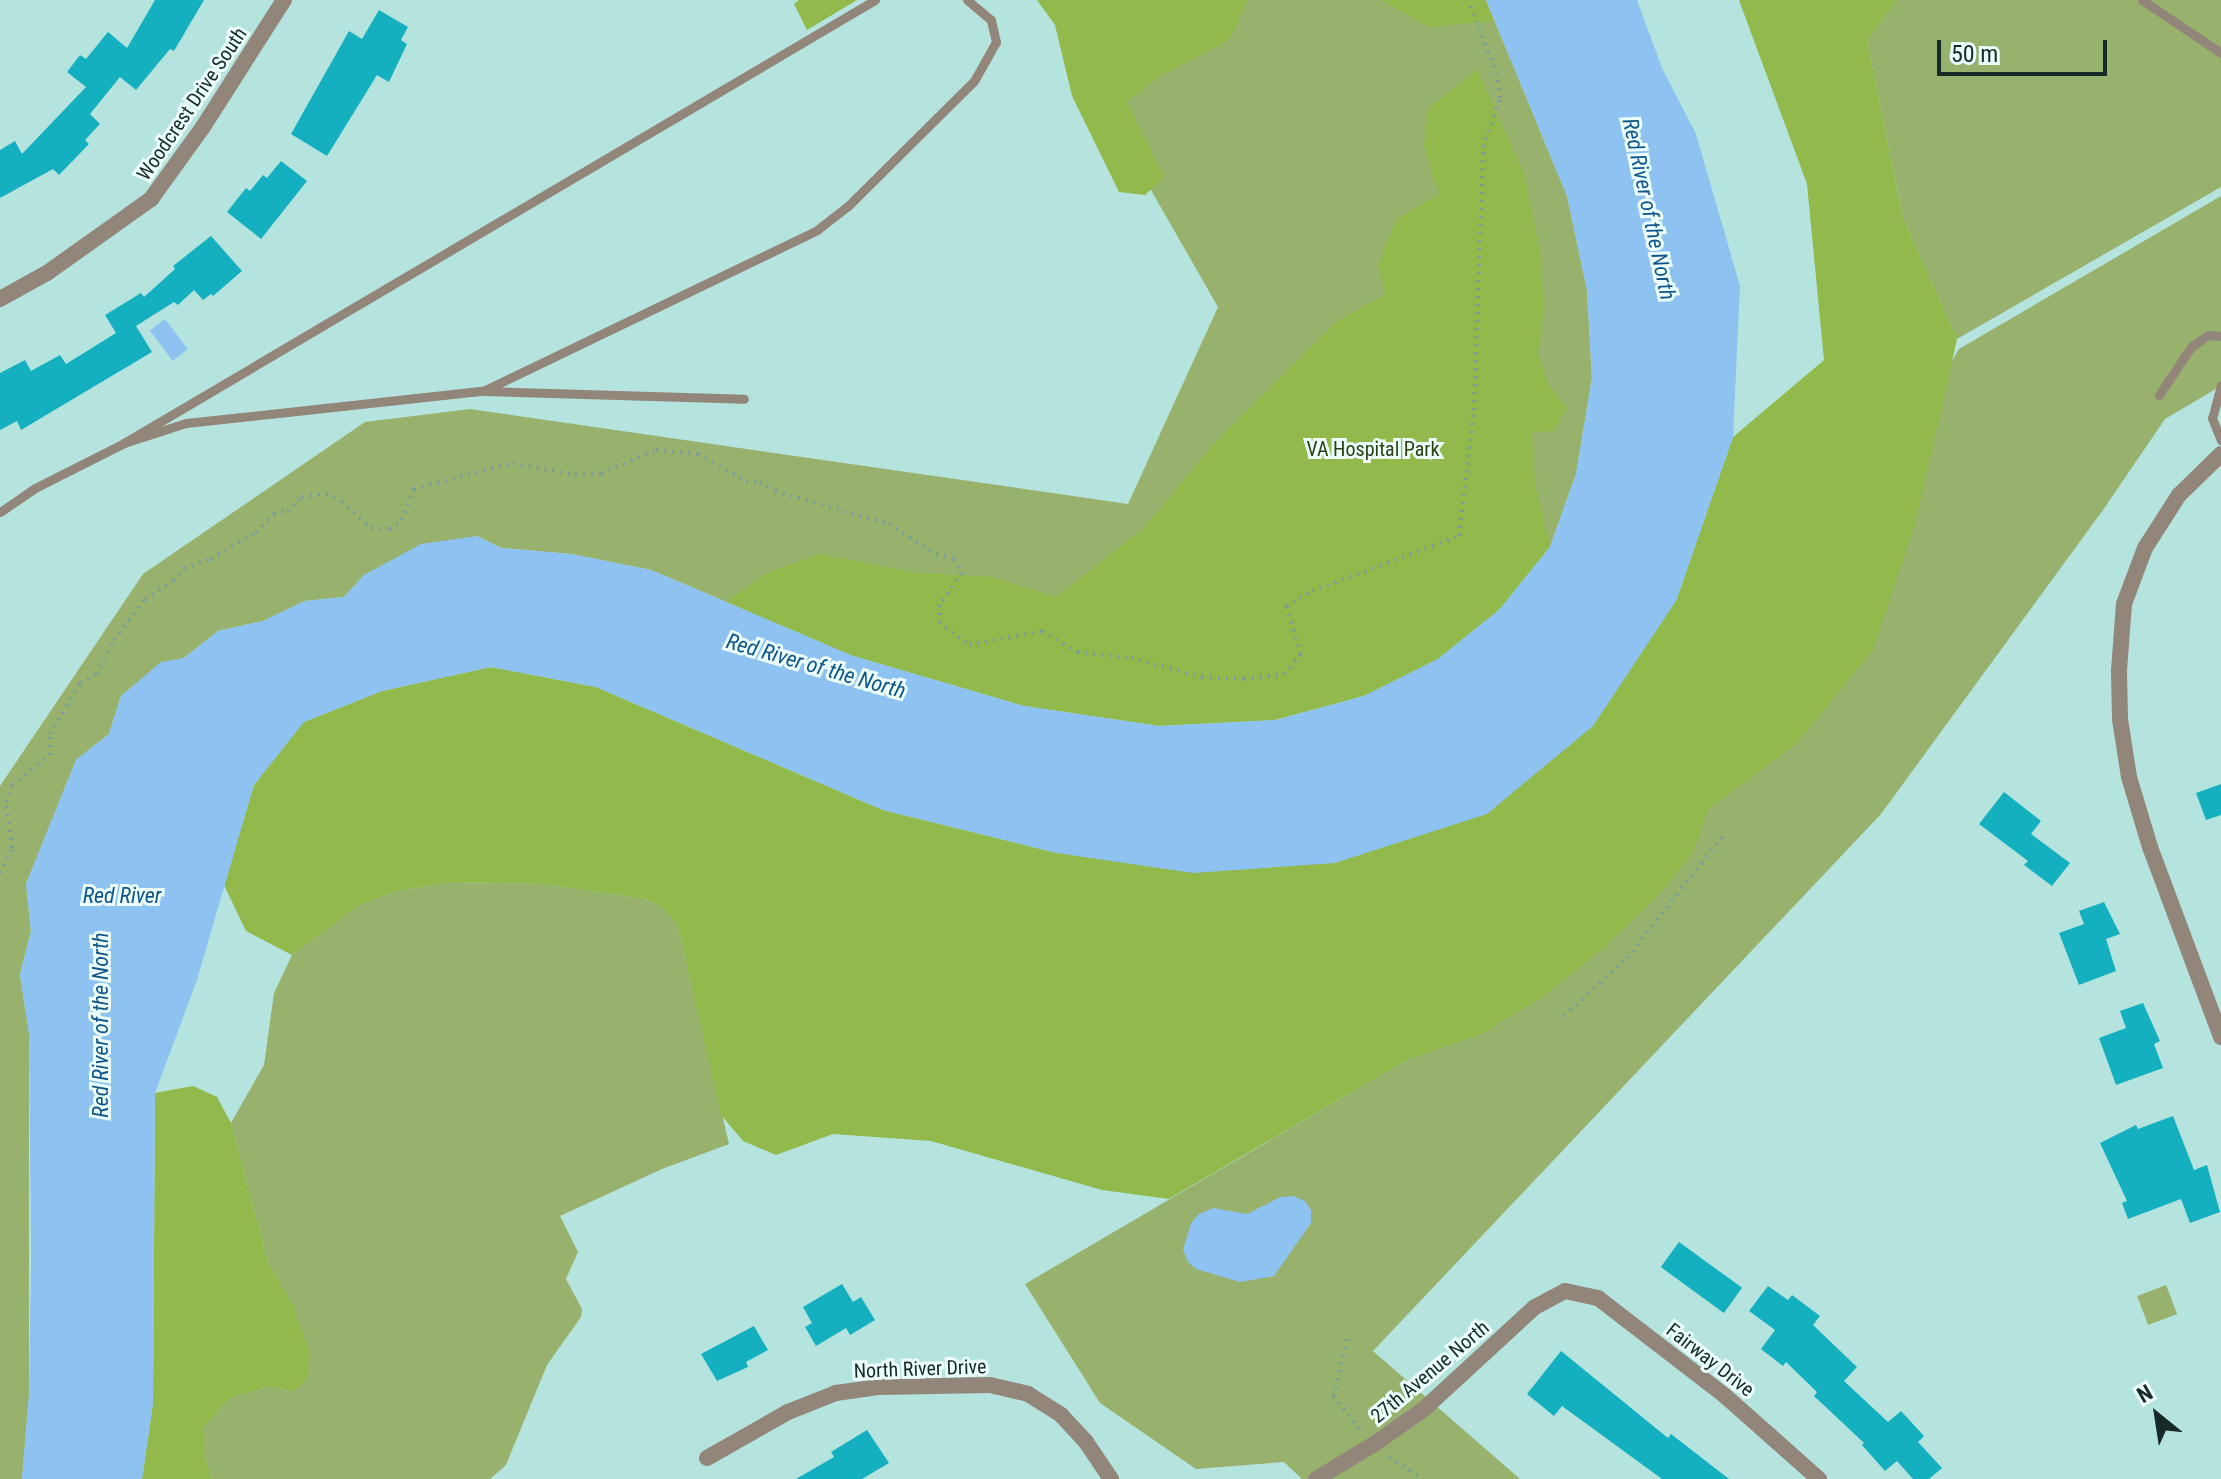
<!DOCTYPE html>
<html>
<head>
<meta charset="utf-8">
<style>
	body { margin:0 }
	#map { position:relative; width:2221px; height:1479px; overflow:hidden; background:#b5e4de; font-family:"Roboto Condensed",sans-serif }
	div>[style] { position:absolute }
	.green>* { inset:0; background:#98b26e; transform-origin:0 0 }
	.forest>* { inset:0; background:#92b94b }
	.water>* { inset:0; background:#8dc2f1; transform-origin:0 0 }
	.building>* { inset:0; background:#15b0c0; transform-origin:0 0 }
	.path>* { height:4px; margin-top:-2px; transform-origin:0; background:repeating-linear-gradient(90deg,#7a9e99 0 2px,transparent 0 8px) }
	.lane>* { height:9px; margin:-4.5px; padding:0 4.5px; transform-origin:4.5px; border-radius:4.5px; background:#92867a }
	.street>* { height:16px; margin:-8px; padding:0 8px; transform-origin:8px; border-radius:8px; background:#92867a }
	span { translate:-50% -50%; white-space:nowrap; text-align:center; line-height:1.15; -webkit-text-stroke:6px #ecfffc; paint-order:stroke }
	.street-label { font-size:20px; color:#172a27 }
	.park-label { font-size:20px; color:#2e3e11 }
	.water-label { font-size:22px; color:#0f5587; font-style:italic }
	.north { position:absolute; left:2117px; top:1375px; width:80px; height:80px; -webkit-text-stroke:6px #ecfffc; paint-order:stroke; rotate:330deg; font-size:22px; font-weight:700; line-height:32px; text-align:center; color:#172a27 }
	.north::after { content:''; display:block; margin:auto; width:28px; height:36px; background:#172a27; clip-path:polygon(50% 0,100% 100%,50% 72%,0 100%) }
	.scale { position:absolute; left:1937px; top:40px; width:170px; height:36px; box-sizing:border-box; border:4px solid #172a27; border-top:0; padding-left:10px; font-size:24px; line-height:28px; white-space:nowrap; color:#172a27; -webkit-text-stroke:6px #ecfffc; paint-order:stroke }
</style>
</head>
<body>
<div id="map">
	<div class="green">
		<i style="clip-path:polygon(1042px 0,1486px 0,1567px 196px,1587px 290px,1592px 378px,1576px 474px,1550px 547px,853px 656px,651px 570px,571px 554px,501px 548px,477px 536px,364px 575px,344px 597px,305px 601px,263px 621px,218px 631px,184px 658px,161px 663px,121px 696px,109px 734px,76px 760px,26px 884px,31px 931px,20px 975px,29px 1033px,29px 1395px,22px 1479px,0 1479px,0 786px,143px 574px,365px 422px,470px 409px,1128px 504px,1218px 307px)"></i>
		<i style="clip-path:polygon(1897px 0,2221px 0,2221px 187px,1957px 339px,1903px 218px,1867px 41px)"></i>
		<i style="clip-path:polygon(2221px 196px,2221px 386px,2165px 419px,2103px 510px,1881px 814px,1373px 1351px,1520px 1479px,1302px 1479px,1284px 1462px,1196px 1469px,1100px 1403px,1025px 1284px,1407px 1060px,1680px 813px,1959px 349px)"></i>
		<i style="clip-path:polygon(452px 882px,545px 884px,649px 900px,663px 908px,678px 926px,729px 1144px,662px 1169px,560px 1216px,578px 1252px,566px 1279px,582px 1309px,581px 1317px,547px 1365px,506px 1465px,490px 1479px,212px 1479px,204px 1454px,204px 1427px,230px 1398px,271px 1386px,293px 1392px,294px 1307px,268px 1262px,231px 1123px,264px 1065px,274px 993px,292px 955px,358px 906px,393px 892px)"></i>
		<i style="left:2166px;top:1285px;width:31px;height:31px;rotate:69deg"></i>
	</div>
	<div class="forest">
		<i style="clip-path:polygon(799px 0,857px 0,807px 30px,794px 4px)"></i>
		<i style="clip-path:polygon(1037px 0,1247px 0,1229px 40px,1157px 78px,1127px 102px,1164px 177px,1145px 195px,1119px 192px,1072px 96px,1055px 25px)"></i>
		<i style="clip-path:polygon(1381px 0,1486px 0,1494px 21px,1429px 27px)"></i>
		<i style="clip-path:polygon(1739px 0,1897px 0,1867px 41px,1903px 218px,1957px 339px,1915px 524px,1873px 650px,1795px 745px,1709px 808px,1692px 854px,1661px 892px,1607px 945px,1544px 996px,1481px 1034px,1407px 1060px,1169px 1199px,1102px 1190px,931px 1141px,833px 1134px,776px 1155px,743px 1141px,721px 1115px,678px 926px,663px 908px,649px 900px,545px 884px,452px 882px,393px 892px,358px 906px,292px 955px,246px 931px,223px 883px,254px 785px,303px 722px,382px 691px,491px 667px,596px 687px,883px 810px,1057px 853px,1676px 601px,1733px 437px,1824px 360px,1807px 184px)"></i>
		<i style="clip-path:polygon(1477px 69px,1524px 174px,1540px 252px,1544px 309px,1538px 353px,1549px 386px,1567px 408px,1553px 431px,1532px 433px,1535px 484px,1550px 547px,1499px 610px,1438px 659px,1364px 696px,1275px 720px,1159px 726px,1024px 706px,853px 656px,726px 602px,767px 573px,820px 554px,916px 573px,993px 577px,1056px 597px,1145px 527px,1217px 440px,1335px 323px,1386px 294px,1378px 265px,1396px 220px,1439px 194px,1424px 146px,1428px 109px)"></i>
		<i style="clip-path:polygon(193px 1086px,217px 1097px,231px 1123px,268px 1262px,294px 1307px,309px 1351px,307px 1380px,293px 1392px,271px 1386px,230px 1398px,204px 1427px,204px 1454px,212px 1479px,142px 1479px,153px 1403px,155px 1093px)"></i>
	</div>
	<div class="water">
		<i style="clip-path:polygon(1486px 0,1637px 0,1662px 68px,1696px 134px,1740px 286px,1733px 437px,1676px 601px,1593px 726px,1487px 814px,1335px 863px,1193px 873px,1057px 853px,883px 810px,596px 687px,491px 667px,382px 691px,304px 722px,254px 785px,197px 980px,155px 1093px,153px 1403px,142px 1479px,22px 1479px,29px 1395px,31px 1256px,29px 1033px,20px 975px,31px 931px,26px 884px,76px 760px,109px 734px,121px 696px,161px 662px,184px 658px,218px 631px,263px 621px,305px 601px,344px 597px,364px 575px,421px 544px,477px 536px,501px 548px,571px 554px,651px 570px,853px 656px,1024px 706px,1159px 726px,1276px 720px,1364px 696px,1438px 659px,1499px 610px,1550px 547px,1576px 474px,1592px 378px,1587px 290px,1567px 196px)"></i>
		<i style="left:165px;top:319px;width:38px;height:19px;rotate:53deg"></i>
		<i style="clip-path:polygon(1293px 1196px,1305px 1201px,1311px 1210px,1311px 1223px,1274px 1276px,1240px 1282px,1196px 1269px,1188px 1262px,1183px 1250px,1191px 1223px,1199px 1214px,1213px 1208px,1247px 1214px,1281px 1197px)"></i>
	</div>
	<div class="building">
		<i style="clip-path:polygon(155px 0,204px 0,174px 51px,170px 49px,136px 90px,120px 77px,90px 114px,100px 124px,85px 140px,89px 144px,59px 175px,53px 169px,0 198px,0 150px,15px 141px,22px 154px,86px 87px,67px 72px,80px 55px,86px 59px,108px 32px,127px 48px)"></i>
		<i style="clip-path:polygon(379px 10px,408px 27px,401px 40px,407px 44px,389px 82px,377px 75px,327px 156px,291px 134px,349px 31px,362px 39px)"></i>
		<i style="clip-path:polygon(281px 161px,307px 181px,261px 239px,227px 212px,246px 188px,250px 191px,263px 175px,267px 178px)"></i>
		<i style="clip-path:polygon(211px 236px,242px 271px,213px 296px,211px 294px,203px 300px,194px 290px,178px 305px,174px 302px,136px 326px,152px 352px,21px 430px,17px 421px,0 430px,0 373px,25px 360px,31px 371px,60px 355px,66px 364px,116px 333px,105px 315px,141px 293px,144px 297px,175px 269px,173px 266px)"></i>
		<i style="clip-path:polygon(2221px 784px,2221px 815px,2206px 820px,2196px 793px)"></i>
		<i style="clip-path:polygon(2004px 792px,2041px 821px,2031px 834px,2070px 863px,2052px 886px,2024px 865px,2028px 861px,1979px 824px)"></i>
		<i style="clip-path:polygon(2104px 902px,2120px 934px,2106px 939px,2116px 971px,2079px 985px,2059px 933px,2084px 924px,2079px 911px)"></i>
		<i style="clip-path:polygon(2143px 1003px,2160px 1041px,2154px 1044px,2163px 1068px,2116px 1085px,2099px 1038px,2126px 1028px,2120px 1011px)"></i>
		<i style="clip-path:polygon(2173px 1116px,2194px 1170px,2207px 1165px,2220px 1212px,2190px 1223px,2181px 1199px,2128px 1219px,2122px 1203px,2127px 1201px,2100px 1143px,2136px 1125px,2138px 1129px)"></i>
		<i style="left:1679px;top:1242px;width:78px;height:31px;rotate:36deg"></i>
		<i style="clip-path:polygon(842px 1284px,853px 1302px,861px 1297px,875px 1320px,850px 1335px,846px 1328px,816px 1346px,805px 1327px,812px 1323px,803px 1307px)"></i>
		<i style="clip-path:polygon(1768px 1286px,1788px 1300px,1792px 1295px,1820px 1316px,1813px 1325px,1857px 1367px,1844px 1381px,1888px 1422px,1901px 1411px,1924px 1436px,1918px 1442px,1942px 1468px,1929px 1479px,1913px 1479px,1897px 1461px,1885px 1471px,1862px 1445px,1864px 1443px,1814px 1396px,1817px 1392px,1786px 1362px,1783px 1366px,1761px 1349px,1775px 1330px,1749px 1311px)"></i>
		<i style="clip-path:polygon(754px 1326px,768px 1350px,746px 1362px,748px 1367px,717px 1381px,701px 1354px)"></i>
		<i style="clip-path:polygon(1561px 1351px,1668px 1438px,1671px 1434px,1729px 1479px,1662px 1479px,1562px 1406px,1554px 1416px,1527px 1394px)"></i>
		<i style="clip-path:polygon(867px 1430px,889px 1463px,862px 1479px,796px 1479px,834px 1457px,831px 1452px)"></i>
	</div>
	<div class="path">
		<i style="left:0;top:873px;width:28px;rotate:-64deg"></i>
		<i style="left:12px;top:848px;width:46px;rotate:-97.4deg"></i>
		<i style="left:6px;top:802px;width:18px;rotate:-71deg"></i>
		<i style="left:12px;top:785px;width:48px;rotate:-38.3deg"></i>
		<i style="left:50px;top:755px;width:21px;rotate:-90deg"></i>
		<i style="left:50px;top:734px;width:59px;rotate:-59.5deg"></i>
		<i style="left:80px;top:683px;width:19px;rotate:-28deg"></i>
		<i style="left:97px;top:674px;width:38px;rotate:-63deg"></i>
		<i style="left:114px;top:640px;width:51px;rotate:-52.9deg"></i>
		<i style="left:145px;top:599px;width:33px;rotate:-33deg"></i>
		<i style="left:173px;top:581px;width:17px;rotate:-50deg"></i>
		<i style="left:184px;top:568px;width:28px;rotate:-18deg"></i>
		<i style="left:211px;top:559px;width:52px;rotate:-31deg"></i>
		<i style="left:256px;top:532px;width:25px;rotate:-45deg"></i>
		<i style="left:274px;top:514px;width:13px;rotate:-13deg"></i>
		<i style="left:287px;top:511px;width:21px;rotate:-43deg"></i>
		<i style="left:302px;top:497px;width:24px;rotate:-7deg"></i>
		<i style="left:326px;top:494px;width:17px;rotate:24deg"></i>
		<i style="left:342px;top:501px;width:40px;rotate:43deg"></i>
		<i style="left:371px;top:528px;width:19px;rotate:3deg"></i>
		<i style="left:390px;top:529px;width:14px;rotate:-39deg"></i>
		<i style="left:401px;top:520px;width:34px;rotate:-67deg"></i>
		<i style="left:414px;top:489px;width:102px;rotate:-14.7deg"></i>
		<i style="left:513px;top:463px;width:63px;rotate:11deg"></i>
		<i style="left:575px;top:475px;width:26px;rotate:-4deg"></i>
		<i style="left:601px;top:473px;width:60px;rotate:-22.7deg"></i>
		<i style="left:656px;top:450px;width:42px;rotate:5.4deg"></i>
		<i style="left:698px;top:454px;width:55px;rotate:29.4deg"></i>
		<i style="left:746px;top:481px;width:14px;rotate:4deg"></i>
		<i style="left:760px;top:482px;width:17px;rotate:31deg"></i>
		<i style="left:775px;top:491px;width:119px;rotate:16.1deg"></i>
		<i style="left:889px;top:524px;width:56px;rotate:32.6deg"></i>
		<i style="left:936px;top:554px;width:20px;rotate:15deg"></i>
		<i style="left:955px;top:559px;width:16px;rotate:63deg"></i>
		<i style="left:962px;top:573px;width:39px;rotate:125deg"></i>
		<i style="left:940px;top:605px;width:17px;rotate:93deg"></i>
		<i style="left:939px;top:622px;width:38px;rotate:37deg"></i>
		<i style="left:969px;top:645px;width:74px;rotate:-10.9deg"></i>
		<i style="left:1042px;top:631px;width:41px;rotate:31deg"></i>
		<i style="left:1077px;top:652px;width:54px;rotate:6.3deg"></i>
		<i style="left:1131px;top:658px;width:73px;rotate:15deg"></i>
		<i style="left:1202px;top:677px;width:42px;rotate:2.7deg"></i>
		<i style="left:1244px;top:679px;width:40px;rotate:-7.1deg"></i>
		<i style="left:1284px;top:674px;width:26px;rotate:-50deg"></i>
		<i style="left:1301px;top:654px;width:50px;rotate:-107.4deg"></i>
		<i style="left:1286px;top:606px;width:30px;rotate:-30deg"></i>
		<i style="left:1312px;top:591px;width:157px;rotate:-20.5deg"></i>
		<i style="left:1459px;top:536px;width:127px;rotate:-83.2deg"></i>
		<i style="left:1474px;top:410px;width:263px;rotate:-88deg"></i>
		<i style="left:1483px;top:147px;width:52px;rotate:-70.9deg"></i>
		<i style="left:1500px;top:98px;width:23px;rotate:-97deg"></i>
		<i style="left:1497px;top:75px;width:80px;rotate:-111.1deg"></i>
		<i style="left:1564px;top:1016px;width:86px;rotate:-42.6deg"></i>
		<i style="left:1627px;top:958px;width:160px;rotate:-51.8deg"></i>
		<i style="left:1347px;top:1339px;width:59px;rotate:103.8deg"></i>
		<i style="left:1333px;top:1396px;width:46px;rotate:51.1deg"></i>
		<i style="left:1389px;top:1457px;width:41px;rotate:32.2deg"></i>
	</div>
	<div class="lane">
		<i style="left:2142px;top:0;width:95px;rotate:33.9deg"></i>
		<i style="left:2221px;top:385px;width:34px;rotate:105deg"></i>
		<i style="left:2212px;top:418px;width:24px;rotate:68deg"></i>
		<i style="left:485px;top:390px;width:369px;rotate:-25.7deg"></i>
		<i style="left:817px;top:230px;width:39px;rotate:-38deg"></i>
		<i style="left:848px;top:206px;width:177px;rotate:-44.8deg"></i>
		<i style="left:974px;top:81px;width:45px;rotate:-60.6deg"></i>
		<i style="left:996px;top:42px;width:23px;rotate:-103deg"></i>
		<i style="left:991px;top:20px;width:31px;rotate:-140deg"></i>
		<i style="left:2159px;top:395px;width:58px;rotate:-56.3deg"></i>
		<i style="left:2191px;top:347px;width:21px;rotate:-35deg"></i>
		<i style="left:2208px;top:335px;width:13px;rotate:4deg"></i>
		<i style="left:124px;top:443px;width:872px;rotate:-30.54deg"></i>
		<i style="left:0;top:512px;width:42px;rotate:-34.4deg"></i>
		<i style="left:35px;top:488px;width:100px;rotate:-26.8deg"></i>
		<i style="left:124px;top:443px;width:65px;rotate:-17.9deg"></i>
		<i style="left:186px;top:423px;width:298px;rotate:-6.2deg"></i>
		<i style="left:482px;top:391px;width:262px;rotate:1.7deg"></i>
	</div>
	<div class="street">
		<i style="left:0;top:299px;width:54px;rotate:-29deg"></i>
		<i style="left:47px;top:273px;width:128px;rotate:-35.4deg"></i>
		<i style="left:151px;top:199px;width:89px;rotate:-54.2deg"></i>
		<i style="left:203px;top:127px;width:151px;rotate:-57.5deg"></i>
		<i style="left:2221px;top:454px;width:59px;rotate:135.7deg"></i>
		<i style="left:2179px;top:495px;width:63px;rotate:122.7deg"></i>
		<i style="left:2145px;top:548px;width:60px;rotate:110.6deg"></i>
		<i style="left:2124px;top:604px;width:67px;rotate:94.3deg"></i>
		<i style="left:2119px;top:671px;width:48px;rotate:88.8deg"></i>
		<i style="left:2120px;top:719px;width:59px;rotate:81.2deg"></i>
		<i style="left:2129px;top:777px;width:73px;rotate:73.3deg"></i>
		<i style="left:2150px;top:847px;width:203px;rotate:69.5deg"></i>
		<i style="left:707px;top:1458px;width:93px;rotate:-29.6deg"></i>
		<i style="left:788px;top:1412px;width:52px;rotate:-21.6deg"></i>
		<i style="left:836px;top:1393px;width:42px;rotate:-8.1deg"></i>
		<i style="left:878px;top:1387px;width:112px;rotate:-1deg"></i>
		<i style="left:990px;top:1385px;width:39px;rotate:13deg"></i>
		<i style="left:1028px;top:1394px;width:39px;rotate:32deg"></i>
		<i style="left:1061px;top:1415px;width:37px;rotate:47deg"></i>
		<i style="left:1086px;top:1442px;width:45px;rotate:56deg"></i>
		<i style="left:1316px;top:1479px;width:70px;rotate:-31deg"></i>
		<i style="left:1376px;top:1443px;width:60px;rotate:-35.5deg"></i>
		<i style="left:1425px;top:1408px;width:149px;rotate:-42.6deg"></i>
		<i style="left:1535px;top:1307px;width:34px;rotate:-28deg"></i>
		<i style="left:1565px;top:1291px;width:34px;rotate:12deg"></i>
		<i style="left:1598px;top:1298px;width:159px;rotate:37.6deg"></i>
		<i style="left:1724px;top:1395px;width:127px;rotate:41.5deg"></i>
	</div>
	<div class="street-label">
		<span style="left:192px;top:104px;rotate:-56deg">Woodcrest Drive South</span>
		<span style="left:1710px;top:1360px;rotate:38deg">Fairway Drive</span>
		<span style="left:920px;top:1369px;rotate:-2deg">North River Drive</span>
		<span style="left:1430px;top:1372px;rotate:-40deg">27th Avenue North</span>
	</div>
	<div class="park-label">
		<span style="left:1373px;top:449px">VA Hospital Park</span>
	</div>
	<div class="water-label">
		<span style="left:1649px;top:209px;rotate:78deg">Red River of the North</span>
		<span style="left:816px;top:666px;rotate:16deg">Red River of the North</span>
		<span style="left:122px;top:896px">Red River</span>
		<span style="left:101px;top:1025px;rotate:-90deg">Red River of the North</span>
	</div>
	<div class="north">N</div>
	<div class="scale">50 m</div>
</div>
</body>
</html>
